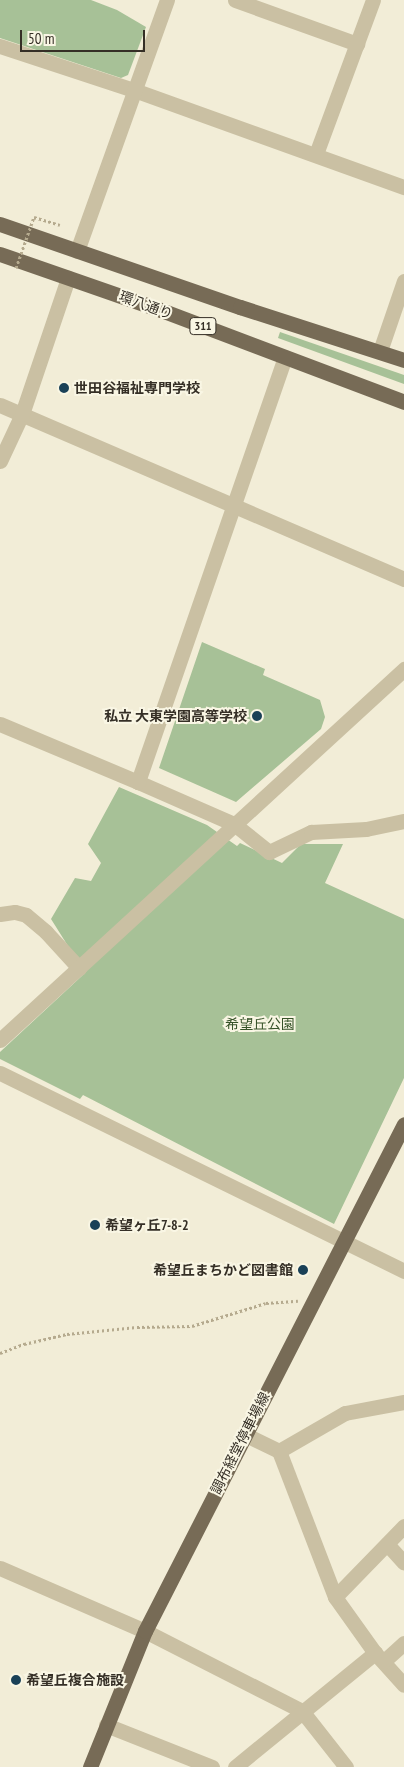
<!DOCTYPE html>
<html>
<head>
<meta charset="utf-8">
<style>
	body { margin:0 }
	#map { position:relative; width:404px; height:1767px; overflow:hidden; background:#f2edd7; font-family:"PT Sans Narrow","Noto Sans JP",sans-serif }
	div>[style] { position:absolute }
	.green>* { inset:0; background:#a7c197 }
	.path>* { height:3px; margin-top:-1.5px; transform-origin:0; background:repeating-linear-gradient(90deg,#b5aa8e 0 2.5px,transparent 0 5px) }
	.minor>* { height:15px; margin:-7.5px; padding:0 7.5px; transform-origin:7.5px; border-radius:7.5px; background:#cac0a3 }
	.major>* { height:15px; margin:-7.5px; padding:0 7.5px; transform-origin:7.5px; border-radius:7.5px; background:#776b56 }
	.path-bridge>* { height:3px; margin-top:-1.5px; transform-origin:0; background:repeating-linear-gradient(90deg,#b5aa8e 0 2.5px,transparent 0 5px) }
	.dots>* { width:14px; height:14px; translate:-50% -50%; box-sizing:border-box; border:2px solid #f9f6e4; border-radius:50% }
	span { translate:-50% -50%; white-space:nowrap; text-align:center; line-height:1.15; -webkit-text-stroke:4px #f9f6e4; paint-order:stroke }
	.shield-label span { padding:1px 4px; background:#f9f6e4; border:1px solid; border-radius:4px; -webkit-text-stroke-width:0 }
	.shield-label { font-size:12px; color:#352f26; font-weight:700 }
	.street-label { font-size:14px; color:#352f26 }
	.poi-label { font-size:14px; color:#352f26; font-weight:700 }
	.left { translate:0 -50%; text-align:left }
	.right { translate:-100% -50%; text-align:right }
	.park-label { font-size:14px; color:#375329 }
	.scale { position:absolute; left:20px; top:30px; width:125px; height:22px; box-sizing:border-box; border:2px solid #352f26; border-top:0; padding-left:6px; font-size:15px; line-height:18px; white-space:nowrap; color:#352f26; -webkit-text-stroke:4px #f9f6e4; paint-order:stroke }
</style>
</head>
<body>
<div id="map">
	<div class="green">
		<i style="clip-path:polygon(0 0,91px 0,117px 10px,146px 27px,128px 75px,121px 78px,0 38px)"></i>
		<i style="clip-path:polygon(280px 332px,404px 375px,404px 384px,278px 338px)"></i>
		<i style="clip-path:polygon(202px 642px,265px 669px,263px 675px,320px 700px,325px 717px,321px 729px,236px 802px,159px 768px)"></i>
		<i style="clip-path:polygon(119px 787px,207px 825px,237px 846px,240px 843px,282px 863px,301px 844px,343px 844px,325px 883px,404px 919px,404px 1078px,334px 1224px,83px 1095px,80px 1099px,0 1059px,0 1052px,85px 973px,51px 919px,75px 878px,91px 881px,101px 863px,88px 844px)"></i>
	</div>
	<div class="path">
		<i style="left:34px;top:217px;width:27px;rotate:17deg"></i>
		<i style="left:0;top:1353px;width:26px;rotate:-21deg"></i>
		<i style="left:24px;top:1344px;width:44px;rotate:-13.1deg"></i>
		<i style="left:67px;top:1334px;width:70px;rotate:-5.7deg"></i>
		<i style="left:137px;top:1327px;width:55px;rotate:-1deg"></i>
		<i style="left:192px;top:1326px;width:77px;rotate:-17.3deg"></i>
		<i style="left:266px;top:1303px;width:32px;rotate:-4deg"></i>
	</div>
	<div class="minor">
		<i style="left:235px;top:0;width:130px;rotate:19.8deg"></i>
		<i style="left:0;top:46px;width:141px;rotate:18.2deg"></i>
		<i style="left:134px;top:90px;width:287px;rotate:19.8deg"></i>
		<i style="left:316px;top:154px;width:164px;rotate:-69.7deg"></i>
		<i style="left:77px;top:251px;width:267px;rotate:-70.3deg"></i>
		<i style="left:380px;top:351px;width:74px;rotate:-71.1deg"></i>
		<i style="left:285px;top:357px;width:450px;rotate:109.1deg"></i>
		<i style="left:138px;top:782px;width:105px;rotate:23.6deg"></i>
		<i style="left:234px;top:824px;width:45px;rotate:38.7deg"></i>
		<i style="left:269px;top:852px;width:47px;rotate:-25.5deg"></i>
		<i style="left:311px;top:832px;width:55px;rotate:-3.1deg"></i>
		<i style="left:366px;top:829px;width:39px;rotate:-12deg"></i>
		<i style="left:0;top:405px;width:440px;rotate:23.3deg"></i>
		<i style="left:0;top:461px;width:52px;rotate:-64.9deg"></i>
		<i style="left:22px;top:414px;width:144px;rotate:-71.3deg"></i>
		<i style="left:0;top:724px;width:150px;rotate:22.8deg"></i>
		<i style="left:0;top:914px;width:15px;rotate:-8deg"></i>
		<i style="left:15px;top:912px;width:11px;rotate:15deg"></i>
		<i style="left:26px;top:915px;width:26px;rotate:40deg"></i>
		<i style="left:46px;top:932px;width:49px;rotate:47.5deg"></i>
		<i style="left:0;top:1040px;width:549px;rotate:-42.56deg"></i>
		<i style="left:0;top:1073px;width:450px;rotate:26.1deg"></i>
		<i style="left:244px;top:1434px;width:39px;rotate:26deg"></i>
		<i style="left:279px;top:1451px;width:76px;rotate:-29.9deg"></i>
		<i style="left:345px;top:1413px;width:60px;rotate:-10.6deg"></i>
		<i style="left:279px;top:1451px;width:156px;rotate:69deg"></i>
		<i style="left:335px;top:1597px;width:69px;rotate:54.5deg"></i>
		<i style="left:375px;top:1653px;width:43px;rotate:47.8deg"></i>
		<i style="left:387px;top:1544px;width:25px;rotate:48deg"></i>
		<i style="left:0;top:1568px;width:158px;rotate:23.5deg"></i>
		<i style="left:145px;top:1631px;width:176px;rotate:27deg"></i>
		<i style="left:302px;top:1711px;width:71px;rotate:51.8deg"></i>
		<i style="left:335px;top:1597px;width:99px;rotate:-45.8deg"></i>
		<i style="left:384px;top:1661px;width:27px;rotate:-42deg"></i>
		<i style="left:106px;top:1725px;width:114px;rotate:21.6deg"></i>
		<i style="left:235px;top:1767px;width:181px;rotate:-39.2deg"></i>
	</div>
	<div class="major">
		<i style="left:0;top:224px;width:254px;rotate:19.1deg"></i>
		<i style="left:240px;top:307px;width:172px;rotate:17.9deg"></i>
		<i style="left:0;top:254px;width:170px;rotate:19.2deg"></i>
		<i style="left:161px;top:310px;width:260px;rotate:20.7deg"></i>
		<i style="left:90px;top:1767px;width:147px;rotate:-68deg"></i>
		<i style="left:145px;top:1631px;width:569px;rotate:-62.94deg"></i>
	</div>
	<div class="path-bridge">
		<i style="left:16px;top:268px;width:54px;rotate:-70.6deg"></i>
	</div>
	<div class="dots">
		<i style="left:64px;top:388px;background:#1a4157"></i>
		<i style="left:257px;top:716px;background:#1a4157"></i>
		<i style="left:95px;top:1225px;background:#1a4157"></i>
		<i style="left:303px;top:1270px;background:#1a4157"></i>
		<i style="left:16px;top:1680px;background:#1a4157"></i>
	</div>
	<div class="shield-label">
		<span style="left:203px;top:326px">311</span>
	</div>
	<div class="street-label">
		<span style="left:146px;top:305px;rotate:20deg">環八通り</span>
		<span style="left:240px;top:1443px;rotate:-63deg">調布経堂停車場線</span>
	</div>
	<div class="poi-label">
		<span class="left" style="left:74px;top:388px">世田谷福祉専門学校</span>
		<span class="right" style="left:247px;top:716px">私立 大東学園高等学校</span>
		<span class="left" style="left:105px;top:1225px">希望ヶ丘7-8-2</span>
		<span class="right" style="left:293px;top:1270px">希望丘まちかど図書館</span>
		<span class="left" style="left:26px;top:1680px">希望丘複合施設</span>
	</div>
	<div class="park-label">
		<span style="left:260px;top:1024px">希望丘公園</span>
	</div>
	<div class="scale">50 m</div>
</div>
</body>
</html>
